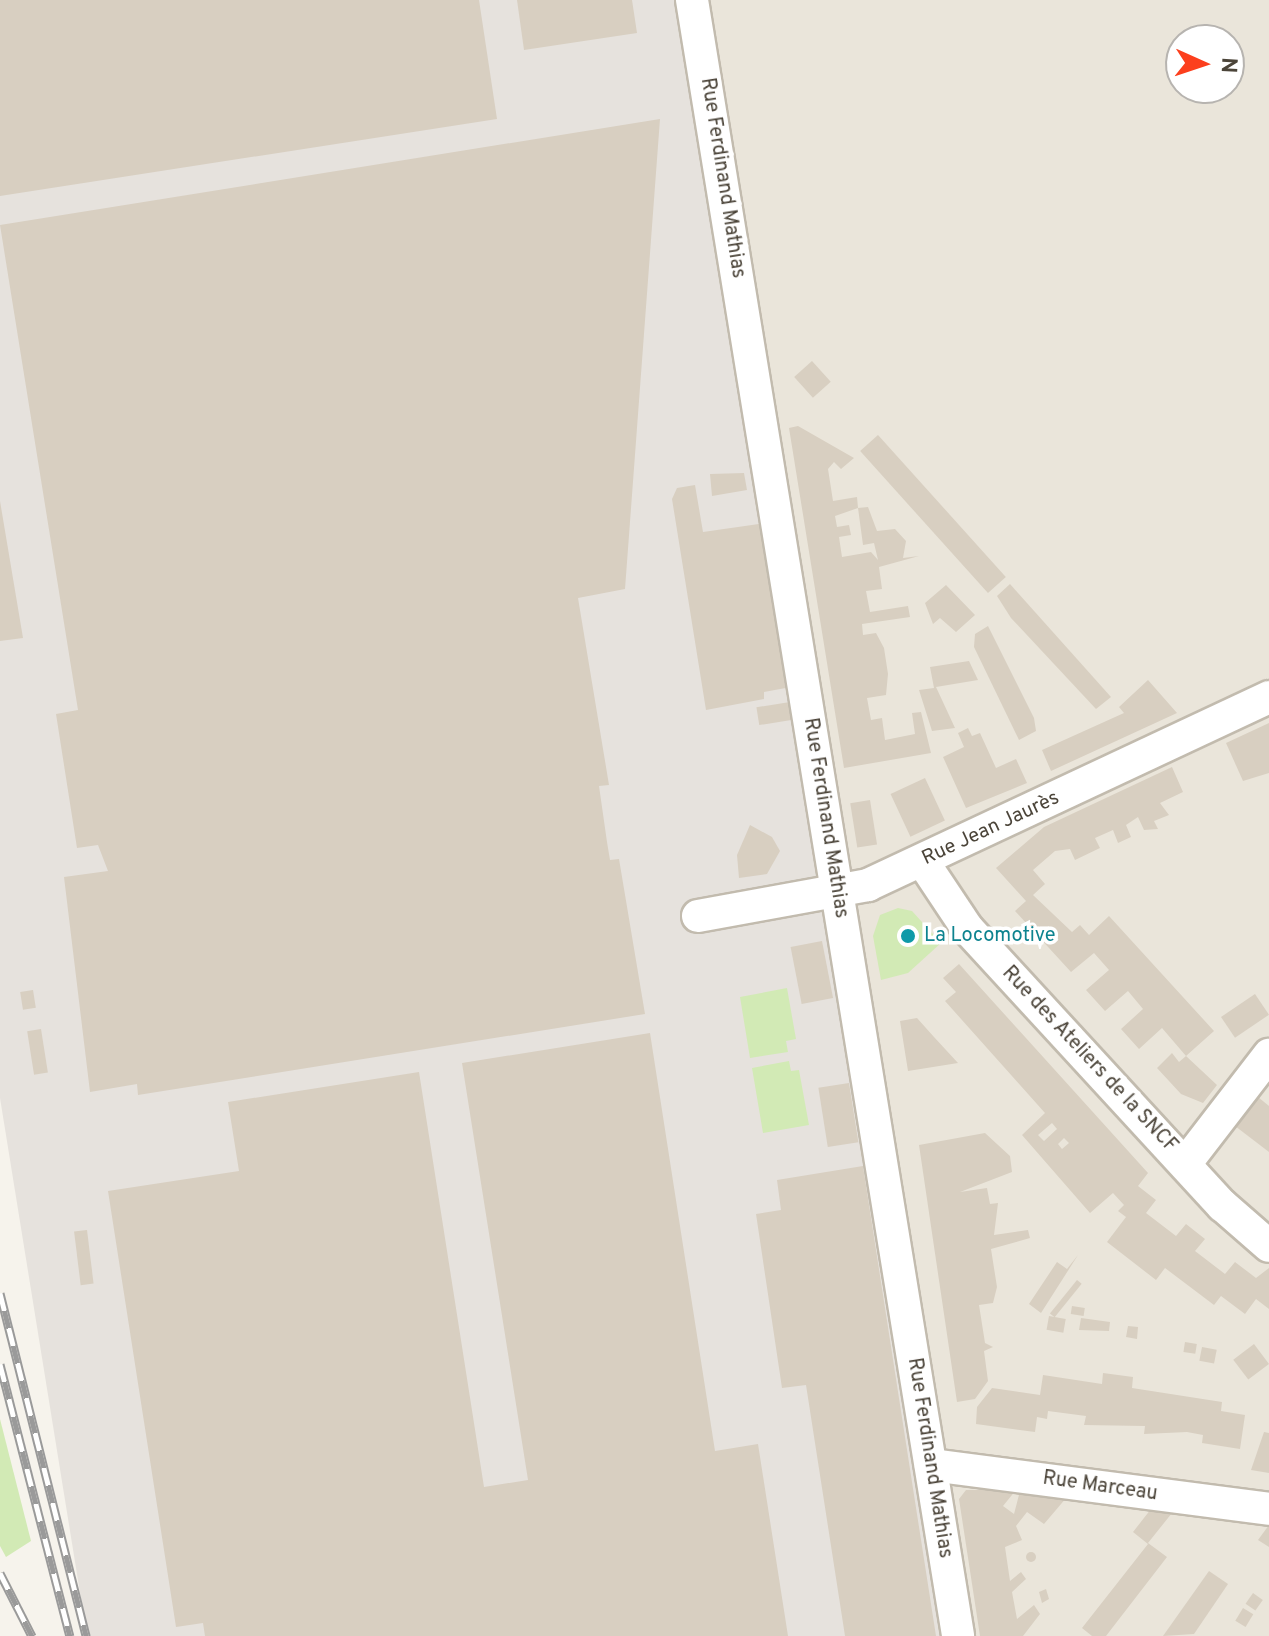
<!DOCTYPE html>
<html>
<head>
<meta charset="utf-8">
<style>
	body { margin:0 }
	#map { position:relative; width:1269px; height:1636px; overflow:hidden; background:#f6f3ec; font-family:Overpass,sans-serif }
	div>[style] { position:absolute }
	.residential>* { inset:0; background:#eae5da }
	.industrial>* { inset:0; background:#e6e2dd }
	.green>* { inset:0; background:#d2eab5 }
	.building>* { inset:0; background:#d8cfc1; transform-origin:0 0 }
	.round { border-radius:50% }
	.roads { filter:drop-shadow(2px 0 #c2bbae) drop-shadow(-2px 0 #c2bbae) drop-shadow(0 2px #c2bbae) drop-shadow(0 -2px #c2bbae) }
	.minor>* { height:32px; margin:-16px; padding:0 16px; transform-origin:16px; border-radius:16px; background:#fff }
	.rail>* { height:9px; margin-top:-4.5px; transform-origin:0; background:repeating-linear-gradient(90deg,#fff 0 18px,#9a9a9a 0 36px); box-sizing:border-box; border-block:2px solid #9a9a9a }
	.dots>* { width:22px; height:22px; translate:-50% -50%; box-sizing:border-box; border:4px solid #fff; border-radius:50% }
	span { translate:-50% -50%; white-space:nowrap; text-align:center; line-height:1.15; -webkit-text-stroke:7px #fff; paint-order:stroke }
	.street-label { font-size:20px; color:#4b4439 }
	.culture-label { font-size:20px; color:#0d838f }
	.left { translate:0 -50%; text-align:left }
	.north { position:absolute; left:1165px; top:24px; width:80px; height:80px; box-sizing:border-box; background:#fff; border:2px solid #b7b4b0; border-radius:50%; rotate:93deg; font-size:22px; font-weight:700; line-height:32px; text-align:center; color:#4b4439 }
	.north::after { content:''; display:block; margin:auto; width:28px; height:36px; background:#fc3f1d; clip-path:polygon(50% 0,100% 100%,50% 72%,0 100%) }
</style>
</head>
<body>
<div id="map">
	<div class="residential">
		<i style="clip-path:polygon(evenodd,679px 0,1269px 0,1269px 1636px,945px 1636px,679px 0,1181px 40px,1229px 40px,1229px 88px,1181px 88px,1181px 40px)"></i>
	</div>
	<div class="industrial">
		<i style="clip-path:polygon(0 0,678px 0,945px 1636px,87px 1636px,0 1098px)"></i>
	</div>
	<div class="green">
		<i style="clip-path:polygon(898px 908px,912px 911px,941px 943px,908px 973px,881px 980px,873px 936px,880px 915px)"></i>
		<i style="clip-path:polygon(787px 988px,796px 1039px,786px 1041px,788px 1052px,750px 1058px,740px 997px)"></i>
		<i style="clip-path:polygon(789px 1061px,791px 1071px,799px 1070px,809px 1125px,763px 1133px,752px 1068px)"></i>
		<i style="clip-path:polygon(0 1419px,31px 1541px,6px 1557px,0 1546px)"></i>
	</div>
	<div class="building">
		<i style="clip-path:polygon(0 0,479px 0,497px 119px,0 196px)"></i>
		<i style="clip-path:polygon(517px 0,632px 0,637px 33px,524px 50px)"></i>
		<i style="clip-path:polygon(660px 119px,625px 589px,578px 598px,609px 785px,599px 786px,607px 842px,610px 860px,619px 859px,645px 1014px,138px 1095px,137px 1084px,90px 1092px,64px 877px,108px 871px,98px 845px,77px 848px,56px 714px,78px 710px,0 225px)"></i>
		<i style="left:812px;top:361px;width:28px;height:24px;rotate:48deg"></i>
		<i style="clip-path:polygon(798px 426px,854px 458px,841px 469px,834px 462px,828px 469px,833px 501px,857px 497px,858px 508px,835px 516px,837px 527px,849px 525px,851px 535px,839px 537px,842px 557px,871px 552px,878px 560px,874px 543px,863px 545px,858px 508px,868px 507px,877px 531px,895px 529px,906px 541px,903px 558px,919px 556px,879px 567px,882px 589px,866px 591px,870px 612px,908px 606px,910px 617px,862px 624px,863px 635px,876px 633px,884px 648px,888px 674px,886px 695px,867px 698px,871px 720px,882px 718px,885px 740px,915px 734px,912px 713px,921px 712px,931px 753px,844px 768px,789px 428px)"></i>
		<i style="left:878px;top:435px;width:191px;height:24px;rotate:48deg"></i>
		<i style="clip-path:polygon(744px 473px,747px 490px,712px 496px,710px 474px)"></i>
		<i style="clip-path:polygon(695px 485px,703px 532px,766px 523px,791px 687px,764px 692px,764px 699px,706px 710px,672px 499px,677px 488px)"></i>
		<i style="clip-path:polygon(0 501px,23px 638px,0 641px)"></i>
		<i style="clip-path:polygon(1010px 584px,1111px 697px,1096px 709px,1011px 618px,997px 596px)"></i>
		<i style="clip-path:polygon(946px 585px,975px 615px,956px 632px,940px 618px,933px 624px,925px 603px)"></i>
		<i style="clip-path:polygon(988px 626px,1034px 718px,1036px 731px,1019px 740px,974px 647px,975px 634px)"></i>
		<i style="clip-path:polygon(969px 661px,978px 680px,936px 687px,955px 728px,932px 731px,919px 690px,934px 688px,930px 667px)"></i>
		<i style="clip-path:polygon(1148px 680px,1177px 713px,1051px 771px,1042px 750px,1124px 713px,1119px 707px)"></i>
		<i style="left:790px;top:702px;width:18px;height:34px;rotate:81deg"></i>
		<i style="clip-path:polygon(1269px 723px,1269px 773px,1243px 781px,1226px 743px)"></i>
		<i style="clip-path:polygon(968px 728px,972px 736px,980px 733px,996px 768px,1016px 759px,1027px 783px,966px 808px,943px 757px,964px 747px,958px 733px)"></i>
		<i style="clip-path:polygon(1172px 767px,1183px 792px,1160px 803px,1169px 815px,1154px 821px,1158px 829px,1144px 830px,1138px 817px,1126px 825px,1131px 837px,1118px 843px,1113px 830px,1095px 838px,1100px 848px,1075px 860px,1070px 849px,1055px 851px,1033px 870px,1045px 884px,1033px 895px,1072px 932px,1080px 925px,1089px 935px,1109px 916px,1214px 1031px,1186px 1056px,1162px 1028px,1139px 1049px,1121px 1029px,1143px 1009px,1128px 991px,1105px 1011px,1086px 990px,1109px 970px,1094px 953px,1071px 972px,1015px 911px,1026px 901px,996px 868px,1044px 827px)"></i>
		<i style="left:925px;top:778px;width:47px;height:38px;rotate:65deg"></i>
		<i style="left:870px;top:800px;width:45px;height:20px;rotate:81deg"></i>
		<i style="clip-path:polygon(750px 825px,772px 837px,780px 851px,767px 874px,739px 878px,737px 855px)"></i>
		<i style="left:822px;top:941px;width:58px;height:32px;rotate:79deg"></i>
		<i style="clip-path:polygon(evenodd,959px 964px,1148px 1173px,1138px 1186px,1156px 1200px,1146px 1213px,1176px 1236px,1186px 1224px,1205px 1239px,1195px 1251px,1225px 1274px,1235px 1262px,1256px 1278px,1269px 1268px,1269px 1309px,1256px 1299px,1245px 1314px,1221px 1296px,1214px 1305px,1165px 1268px,1156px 1280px,1107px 1242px,1126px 1217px,1118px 1211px,1124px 1205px,1113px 1193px,1090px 1213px,1022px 1135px,1045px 1113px,945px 1001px,956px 992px,943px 978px,959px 964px,1052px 1123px,1057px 1129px,1044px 1141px,1038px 1135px,1052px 1123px,959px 964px,1064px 1138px,1069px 1143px,1062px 1149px,1058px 1144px,1064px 1138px)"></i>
		<i style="left:33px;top:990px;width:18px;height:13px;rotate:81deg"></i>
		<i style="left:1255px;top:994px;width:25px;height:41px;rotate:56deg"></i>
		<i style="clip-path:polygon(917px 1018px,934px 1037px,958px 1063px,908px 1071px,900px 1021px)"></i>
		<i style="left:41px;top:1029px;width:44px;height:14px;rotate:81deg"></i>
		<i style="clip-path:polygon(650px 1033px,715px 1451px,758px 1444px,788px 1636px,205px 1636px,203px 1623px,176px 1627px,108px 1191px,239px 1171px,228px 1102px,419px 1072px,484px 1487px,528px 1480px,462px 1063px)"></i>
		<i style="clip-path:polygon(1172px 1053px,1179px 1062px,1186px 1056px,1217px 1085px,1203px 1103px,1181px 1094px,1157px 1068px)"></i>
		<i style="left:849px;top:1083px;width:60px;height:31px;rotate:81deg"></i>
		<i style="clip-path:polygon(1258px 1097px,1269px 1106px,1269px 1152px,1235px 1126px)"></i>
		<i style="clip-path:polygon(985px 1133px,1010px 1156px,1012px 1172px,960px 1192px,987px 1188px,990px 1204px,998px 1203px,994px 1235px,1028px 1230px,1030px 1238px,991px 1249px,997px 1287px,993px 1303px,979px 1305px,985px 1343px,993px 1347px,984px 1351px,988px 1381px,975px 1399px,957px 1402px,919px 1145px)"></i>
		<i style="clip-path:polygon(863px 1166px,912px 1482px,936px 1636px,845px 1636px,806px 1385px,782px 1388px,756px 1214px,781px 1210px,777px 1180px)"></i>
		<i style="left:87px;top:1230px;width:54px;height:13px;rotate:83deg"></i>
		<i style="clip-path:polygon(1078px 1255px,1041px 1313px,1029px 1304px,1057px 1262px,1067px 1269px)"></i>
		<i style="left:1077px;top:1280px;width:6px;height:43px;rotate:39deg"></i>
		<i style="left:1072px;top:1306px;width:13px;height:8px;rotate:9deg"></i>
		<i style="left:1049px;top:1316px;width:17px;height:14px;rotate:10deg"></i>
		<i style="clip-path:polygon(1081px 1318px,1110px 1322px,1109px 1331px,1079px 1330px)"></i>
		<i style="clip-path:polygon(1128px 1326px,1138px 1327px,1137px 1339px,1126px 1337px)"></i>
		<i style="left:1185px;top:1342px;width:12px;height:10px;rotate:9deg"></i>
		<i style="left:1254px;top:1344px;width:25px;height:26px;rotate:53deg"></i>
		<i style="left:1202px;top:1347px;width:15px;height:14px;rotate:11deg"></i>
		<i style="clip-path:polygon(1103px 1373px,1133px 1377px,1132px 1388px,1222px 1402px,1221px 1411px,1245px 1415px,1240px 1449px,1202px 1443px,1203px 1435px,1187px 1432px,1144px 1434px,1145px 1426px,1084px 1425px,1086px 1416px,1048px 1411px,1047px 1419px,1037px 1417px,1035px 1432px,976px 1424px,977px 1407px,992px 1388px,1040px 1395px,1043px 1375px,1102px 1384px)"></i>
		<i style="clip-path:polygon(1264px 1432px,1269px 1433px,1269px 1473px,1251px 1470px)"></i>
		<i style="clip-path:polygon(966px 1490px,1016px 1490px,1003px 1506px,1014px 1514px,1020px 1491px,1067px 1497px,1044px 1524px,1027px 1512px,1016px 1526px,1022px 1540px,1005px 1547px,1010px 1581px,1021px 1572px,1026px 1579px,1012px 1592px,1017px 1619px,1034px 1605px,1040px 1614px,1023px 1636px,980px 1636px,959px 1499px)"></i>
		<i style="clip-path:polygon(1151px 1509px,1172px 1513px,1148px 1543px,1167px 1557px,1106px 1636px,1092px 1636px,1082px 1628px,1148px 1544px,1133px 1532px)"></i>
		<i style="clip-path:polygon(1269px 1525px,1269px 1547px,1258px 1540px)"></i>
		<i class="round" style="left:1026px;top:1552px;width:10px;height:10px"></i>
		<i style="clip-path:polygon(1209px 1571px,1228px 1584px,1194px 1634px,1163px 1636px)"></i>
		<i style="clip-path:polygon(1046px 1589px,1049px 1599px,1042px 1603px,1039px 1592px)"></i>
		<i style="left:1253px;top:1593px;width:12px;height:13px;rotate:35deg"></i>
		<i style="left:1243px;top:1608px;width:12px;height:15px;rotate:31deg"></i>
	</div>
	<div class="roads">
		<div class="minor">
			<i style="left:692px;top:0;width:1657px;rotate:80.76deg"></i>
			<i style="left:923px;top:862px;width:79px;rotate:56.3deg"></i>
			<i style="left:967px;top:928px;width:377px;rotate:47.4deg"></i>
			<i style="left:1222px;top:1205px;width:62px;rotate:41.1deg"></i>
			<i style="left:698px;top:916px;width:173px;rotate:-10.3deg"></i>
			<i style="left:868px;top:885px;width:443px;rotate:-25.1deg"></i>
			<i style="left:1185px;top:1164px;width:138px;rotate:-52.4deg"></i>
			<i style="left:931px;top:1465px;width:341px;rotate:7.4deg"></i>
		</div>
	</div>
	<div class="rail">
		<i style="left:0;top:1293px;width:354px;rotate:75.9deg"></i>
		<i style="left:0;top:1364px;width:281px;rotate:75.6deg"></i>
		<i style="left:0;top:1573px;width:71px;rotate:63.1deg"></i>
	</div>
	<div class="dots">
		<i style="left:908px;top:936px;background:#0f9aa8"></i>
	</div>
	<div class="street-label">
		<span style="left:722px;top:178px;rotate:81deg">Rue Ferdinand Mathias</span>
		<span style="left:825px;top:818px;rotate:81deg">Rue Ferdinand Mathias</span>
		<span style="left:991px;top:829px;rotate:-25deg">Rue Jean Jaurès</span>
		<span style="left:1089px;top:1060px;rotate:47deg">Rue des Ateliers de la SNCF</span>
		<span style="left:929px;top:1458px;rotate:81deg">Rue Ferdinand Mathias</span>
		<span style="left:1100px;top:1487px;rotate:8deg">Rue Marceau</span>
	</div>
	<div class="culture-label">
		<span class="left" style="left:924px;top:936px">La Locomotive</span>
	</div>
	<div class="north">N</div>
</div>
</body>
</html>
